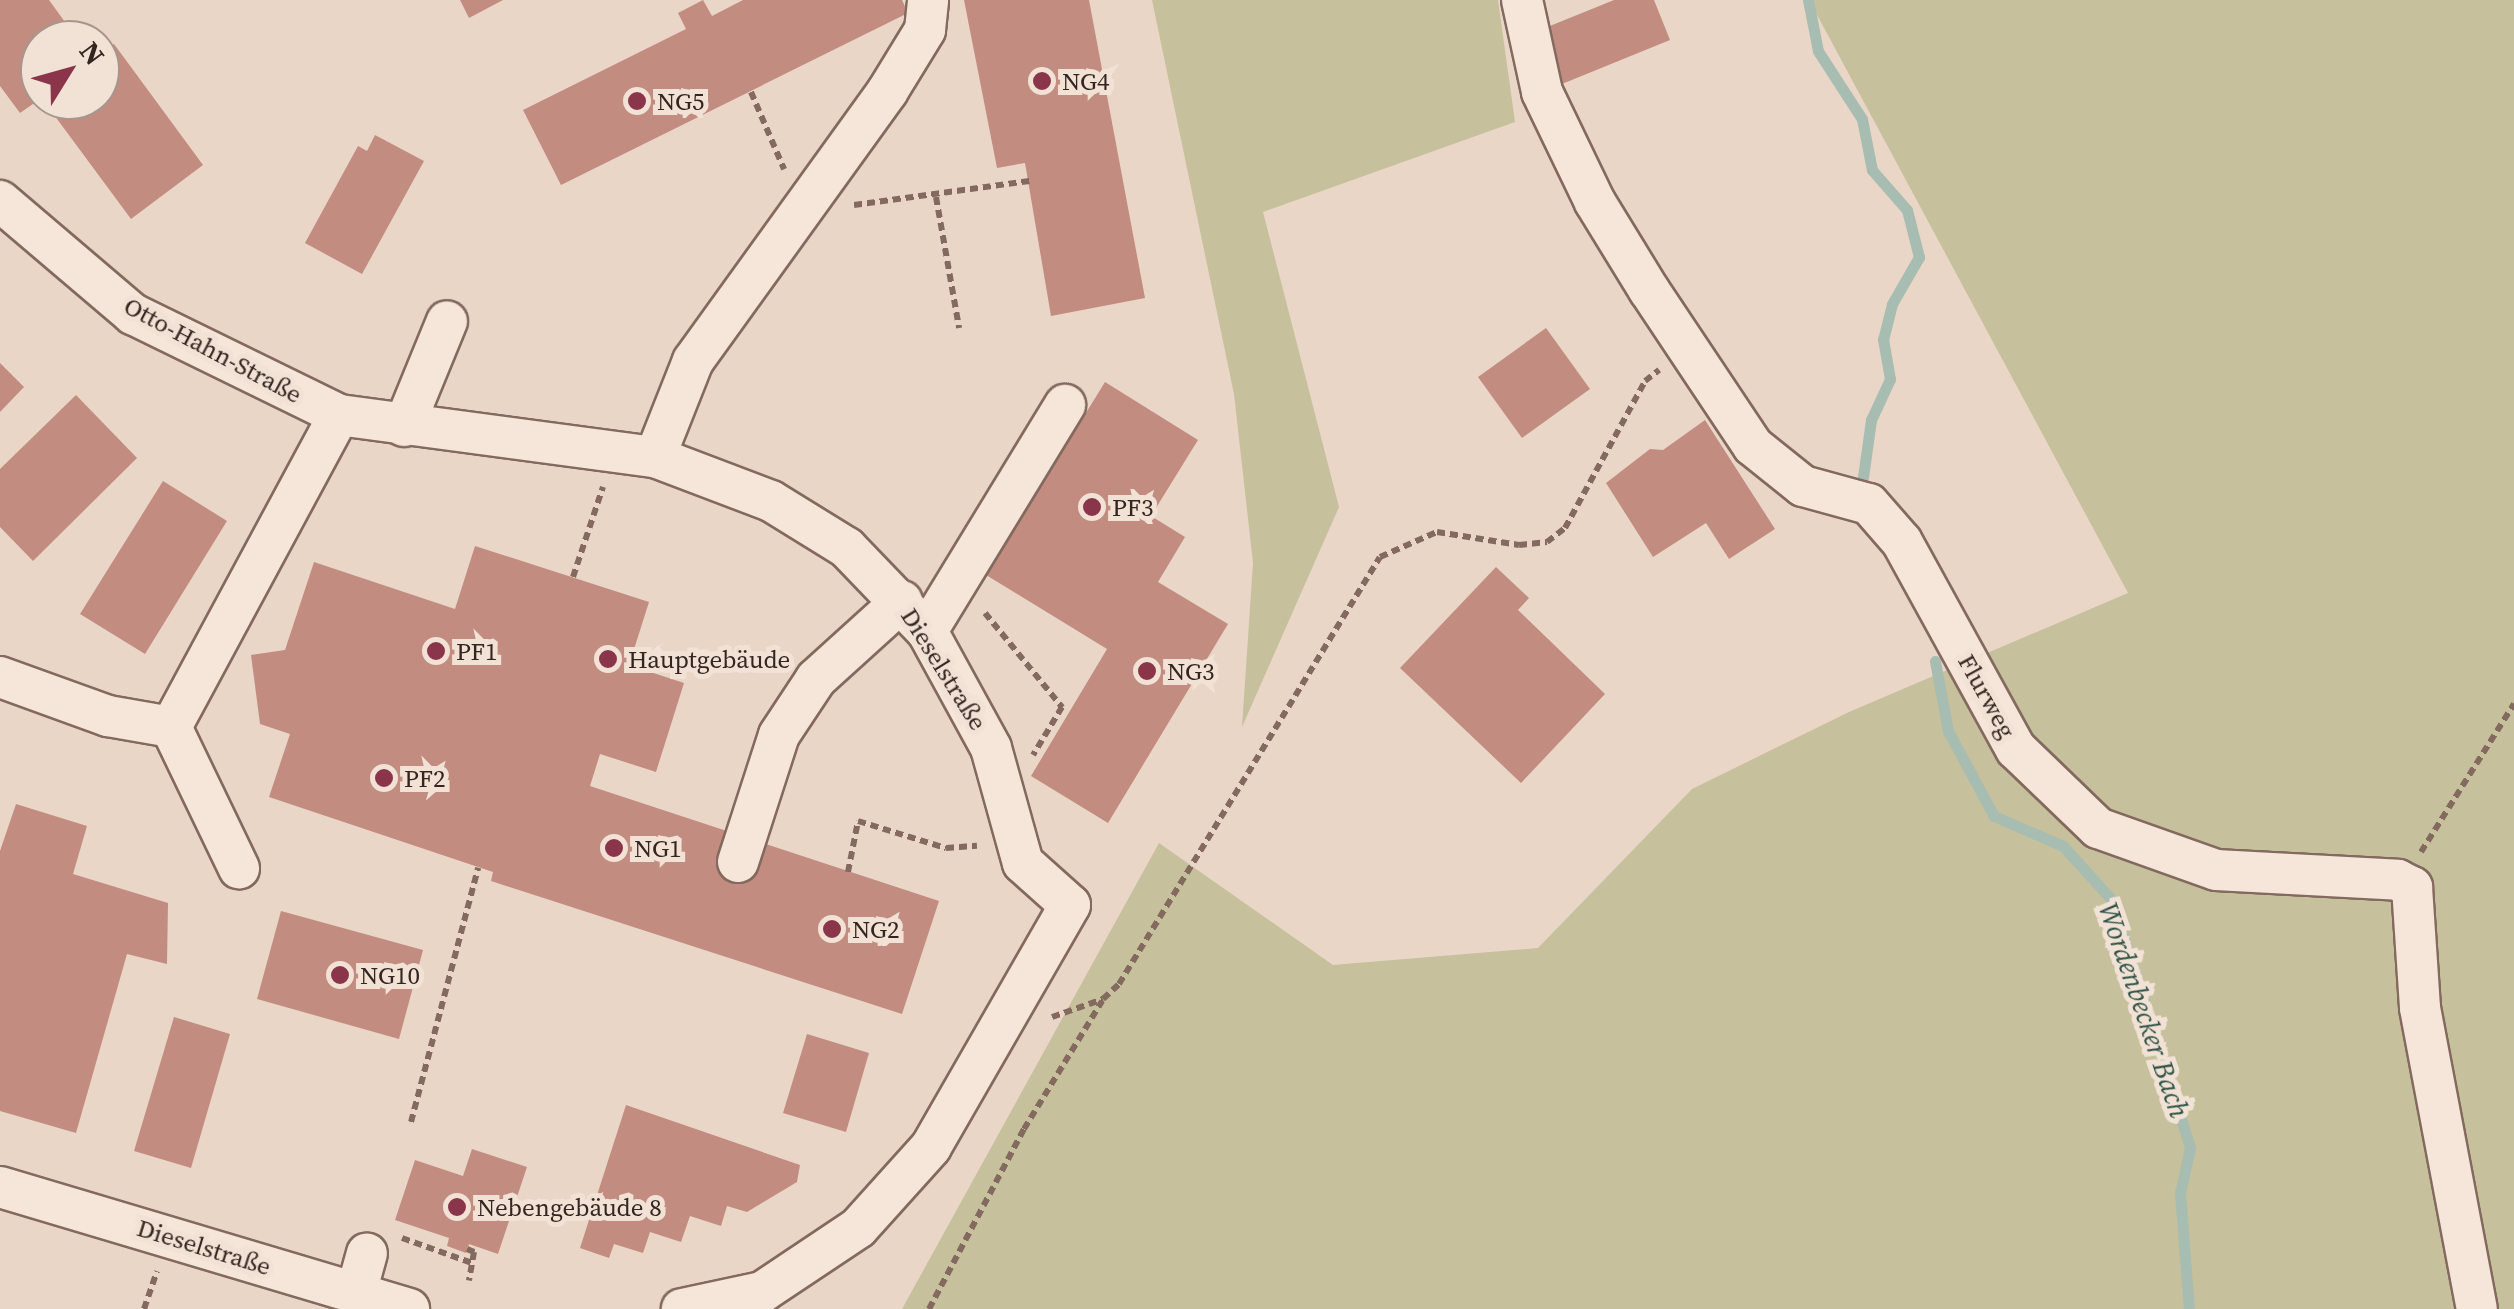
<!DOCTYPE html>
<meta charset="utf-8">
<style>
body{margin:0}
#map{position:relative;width:2514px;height:1309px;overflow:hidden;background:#e9d6c7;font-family:"Source Serif 4",serif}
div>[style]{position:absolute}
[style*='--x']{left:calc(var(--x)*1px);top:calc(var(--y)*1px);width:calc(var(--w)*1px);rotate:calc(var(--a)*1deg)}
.green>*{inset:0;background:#c6c09c}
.stream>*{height:11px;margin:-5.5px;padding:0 5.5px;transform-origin:5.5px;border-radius:5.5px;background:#a7bdb1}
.building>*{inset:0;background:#c38c81}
.path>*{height:6px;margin-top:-3px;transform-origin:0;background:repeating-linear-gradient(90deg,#83695e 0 8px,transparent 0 13px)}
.roads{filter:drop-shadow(2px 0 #83695e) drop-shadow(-2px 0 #83695e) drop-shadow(0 2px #83695e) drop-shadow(0 -2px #83695e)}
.minor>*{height:40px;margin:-20px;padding:0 20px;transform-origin:20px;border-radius:20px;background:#f5e6d9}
.dots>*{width:28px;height:28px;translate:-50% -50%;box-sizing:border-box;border:5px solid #f1e2d5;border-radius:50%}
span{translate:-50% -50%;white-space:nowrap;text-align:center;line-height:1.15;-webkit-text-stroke:10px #f1e2d5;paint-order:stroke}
.poi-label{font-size:25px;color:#352520}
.left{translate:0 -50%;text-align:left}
.street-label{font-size:25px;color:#352520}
.water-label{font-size:28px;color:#315348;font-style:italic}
.north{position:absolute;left:20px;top:20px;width:100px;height:100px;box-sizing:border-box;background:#f1e2d5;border:2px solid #a6968d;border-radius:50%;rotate:53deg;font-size:28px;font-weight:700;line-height:40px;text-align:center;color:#352520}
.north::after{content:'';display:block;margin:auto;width:35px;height:45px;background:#8b354b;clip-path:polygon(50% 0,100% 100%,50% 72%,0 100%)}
</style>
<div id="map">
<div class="green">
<i style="clip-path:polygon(1152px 0,1498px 0,1515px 122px,1263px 212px,1339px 507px,1242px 727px,1253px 563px,1234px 394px)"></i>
<i style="clip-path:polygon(1809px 0,2514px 0,2514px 1309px,902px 1309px,1159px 843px,1333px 965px,1538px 948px,1692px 789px,1849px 712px,2128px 593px)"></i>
</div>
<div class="stream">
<i style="--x:1808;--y:0;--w:52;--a:78.9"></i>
<i style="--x:1818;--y:51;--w:81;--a:57.1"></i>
<i style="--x:1862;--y:119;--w:52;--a:78.9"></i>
<i style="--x:1872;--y:170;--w:53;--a:48.8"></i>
<i style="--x:1907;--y:210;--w:49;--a:75.7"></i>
<i style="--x:1919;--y:257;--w:54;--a:119.9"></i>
<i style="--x:1892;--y:304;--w:36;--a:104"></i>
<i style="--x:1883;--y:339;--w:41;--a:80.1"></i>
<i style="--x:1890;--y:379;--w:45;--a:114.9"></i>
<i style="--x:1871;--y:420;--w:58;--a:98"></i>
<i style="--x:1935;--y:661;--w:71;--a:79.5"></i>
<i style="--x:1948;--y:731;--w:97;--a:61.6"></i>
<i style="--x:1994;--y:816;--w:75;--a:23.5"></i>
<i style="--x:2063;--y:846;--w:73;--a:47.8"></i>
<i style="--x:2112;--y:900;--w:260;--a:72.5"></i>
<i style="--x:2190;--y:1148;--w:46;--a:102.5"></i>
<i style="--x:2180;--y:1193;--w:116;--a:85.6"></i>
</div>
<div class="building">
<i style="clip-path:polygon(0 0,49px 0,78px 40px,40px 40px,40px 99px,20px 113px,0 86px)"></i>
<i style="clip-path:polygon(460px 0,503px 0,469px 18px)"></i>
<i style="clip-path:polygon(703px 0,712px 16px,743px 0,902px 0,908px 13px,561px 185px,523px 110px,686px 29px,678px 13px)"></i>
<i style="clip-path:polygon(964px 0,1089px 0,1145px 298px,1051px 316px,1025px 163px,997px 168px)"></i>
<i style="clip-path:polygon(1614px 0,1654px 0,1670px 40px,1557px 86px,1535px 32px)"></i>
<i style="clip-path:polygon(114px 44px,203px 165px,131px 219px,43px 100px,100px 100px,100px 54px)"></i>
<i style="clip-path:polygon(375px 135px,424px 161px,362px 274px,305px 243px,358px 146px,367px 151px)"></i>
<i style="clip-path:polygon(1546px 328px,1590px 389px,1522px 438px,1478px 377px)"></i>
<i style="clip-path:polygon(0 363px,24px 387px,0 412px)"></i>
<i style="clip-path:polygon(1105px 382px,1198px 440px,1151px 516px,1185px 537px,1158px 582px,1228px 624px,1108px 823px,1031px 776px,1107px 649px,986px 575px)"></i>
<i style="clip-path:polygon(76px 395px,137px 458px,33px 561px,0 527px,0 469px)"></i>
<i style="clip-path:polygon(1705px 420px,1775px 529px,1729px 559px,1706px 523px,1653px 557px,1606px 483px,1650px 449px,1663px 450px)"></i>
<i style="clip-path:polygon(163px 481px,227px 521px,145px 654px,80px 614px)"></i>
<i style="clip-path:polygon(475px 546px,649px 602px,629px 665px,684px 683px,656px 772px,600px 754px,590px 786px,939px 901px,902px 1014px,491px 881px,493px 872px,269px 797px,290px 734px,260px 724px,251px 655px,285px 650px,314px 562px,455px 609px)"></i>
<i style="clip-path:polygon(1496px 567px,1529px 598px,1518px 610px,1605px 694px,1521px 783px,1400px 668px)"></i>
<i style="clip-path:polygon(16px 804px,87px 826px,73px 874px,168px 903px,167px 964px,127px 954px,76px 1133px,0 1111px,0 851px)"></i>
<i style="clip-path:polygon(281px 911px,423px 950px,399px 1039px,257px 999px)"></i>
<i style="clip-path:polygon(174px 1017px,230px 1034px,191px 1168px,134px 1151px)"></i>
<i style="clip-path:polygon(807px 1034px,869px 1053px,846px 1132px,783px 1113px)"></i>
<i style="clip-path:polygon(626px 1105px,800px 1165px,797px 1182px,747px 1212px,727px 1206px,721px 1226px,690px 1216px,681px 1242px,650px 1232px,643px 1253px,614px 1244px,609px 1258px,580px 1248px)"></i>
<i style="clip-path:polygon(472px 1149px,527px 1167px,498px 1254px,469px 1244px,466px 1253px,447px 1246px,449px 1238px,395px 1220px,415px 1160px,463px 1176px)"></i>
</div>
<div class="path">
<i style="--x:751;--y:92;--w:84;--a:66.8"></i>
<i style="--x:936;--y:197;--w:133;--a:80"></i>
<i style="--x:854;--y:205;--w:177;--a:-7.8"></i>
<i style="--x:573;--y:577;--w:95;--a:-71.6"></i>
<i style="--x:985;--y:613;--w:122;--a:50.7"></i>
<i style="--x:1062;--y:707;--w:56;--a:121.1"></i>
<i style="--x:2421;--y:852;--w:175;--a:-57.9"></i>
<i style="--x:848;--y:872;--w:52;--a:-78.9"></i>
<i style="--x:858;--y:821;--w:92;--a:17.1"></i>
<i style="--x:946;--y:848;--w:31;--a:-4"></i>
<i style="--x:1052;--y:1017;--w:54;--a:-19.4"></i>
<i style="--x:1103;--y:999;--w:22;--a:-43"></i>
<i style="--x:1119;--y:984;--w:500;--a:-58.57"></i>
<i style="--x:1380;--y:557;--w:62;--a:-23.7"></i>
<i style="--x:1437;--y:532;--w:83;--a:9"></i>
<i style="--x:1519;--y:545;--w:28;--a:-6"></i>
<i style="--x:1547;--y:542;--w:23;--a:-38"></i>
<i style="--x:1565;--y:528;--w:167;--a:-61.4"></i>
<i style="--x:1645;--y:381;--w:18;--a:-38"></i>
<i style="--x:411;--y:1122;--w:263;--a:-75.2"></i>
<i style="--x:402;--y:1238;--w:74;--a:19.7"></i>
<i style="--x:467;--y:1249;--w:8;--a:23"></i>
<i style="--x:474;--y:1252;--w:29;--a:100"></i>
<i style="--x:144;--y:1309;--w:40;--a:-71.1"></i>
<i style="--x:929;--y:1309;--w:204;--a:-62.2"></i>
<i style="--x:1024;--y:1129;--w:150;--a:-58.6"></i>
</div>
<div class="roads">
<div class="minor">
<i style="--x:1522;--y:0;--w:94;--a:77.7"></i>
<i style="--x:1542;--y:92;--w:122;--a:64.3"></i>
<i style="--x:1595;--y:202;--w:103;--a:58.5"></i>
<i style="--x:1649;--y:290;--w:187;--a:56.3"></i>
<i style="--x:1753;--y:446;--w:64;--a:38.7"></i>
<i style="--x:1803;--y:486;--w:68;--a:15.3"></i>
<i style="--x:1869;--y:504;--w:50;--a:49"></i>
<i style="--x:1902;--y:542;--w:236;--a:61.2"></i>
<i style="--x:2016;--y:749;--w:114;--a:43.9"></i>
<i style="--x:2098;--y:828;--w:125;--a:19.6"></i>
<i style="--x:2216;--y:870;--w:182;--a:3.1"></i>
<i style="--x:2398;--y:880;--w:16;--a:27"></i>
<i style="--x:2412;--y:887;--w:121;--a:86.2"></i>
<i style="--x:2420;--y:1008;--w:306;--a:79.3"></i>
<i style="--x:0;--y:201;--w:175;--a:40.4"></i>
<i style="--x:133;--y:314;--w:229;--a:26.1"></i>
<i style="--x:339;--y:415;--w:319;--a:7.6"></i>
<i style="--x:655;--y:457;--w:124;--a:20.8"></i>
<i style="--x:771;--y:501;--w:89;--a:31.7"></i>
<i style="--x:847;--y:548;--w:115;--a:46.1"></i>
<i style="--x:927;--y:631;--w:133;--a:61.3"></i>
<i style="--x:991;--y:748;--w:119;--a:74.5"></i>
<i style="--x:1023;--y:863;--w:63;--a:41.8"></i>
<i style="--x:1070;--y:905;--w:279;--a:119.9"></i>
<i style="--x:931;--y:1147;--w:109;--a:132"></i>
<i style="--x:858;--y:1228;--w:115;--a:146.3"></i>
<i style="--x:762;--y:1292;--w:82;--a:168"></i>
<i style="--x:404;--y:426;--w:113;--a:-67.7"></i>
<i style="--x:655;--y:457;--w:103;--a:-68.4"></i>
<i style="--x:693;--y:361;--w:332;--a:-54.2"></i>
<i style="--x:887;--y:92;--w:73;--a:-58.5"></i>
<i style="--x:925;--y:30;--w:30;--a:-84"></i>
<i style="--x:927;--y:631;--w:265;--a:-58.6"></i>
<i style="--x:0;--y:677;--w:115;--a:19.9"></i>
<i style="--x:108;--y:716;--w:64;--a:9.9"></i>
<i style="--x:171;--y:727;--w:354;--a:-61.7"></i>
<i style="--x:171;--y:727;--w:157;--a:64.3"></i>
<i style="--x:738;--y:862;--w:133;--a:-72.1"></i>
<i style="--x:779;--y:735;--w:67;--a:-56.5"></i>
<i style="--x:816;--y:679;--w:116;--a:-42.2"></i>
<i style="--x:0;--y:1187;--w:427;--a:16.6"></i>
<i style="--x:356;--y:1293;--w:41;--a:-74.6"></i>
</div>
</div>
<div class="dots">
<i style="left:1042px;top:81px;background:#8b354b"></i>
<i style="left:637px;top:101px;background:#8b354b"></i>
<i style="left:1092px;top:507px;background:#8b354b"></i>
<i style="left:436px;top:651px;background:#8b354b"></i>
<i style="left:608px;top:659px;background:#8b354b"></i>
<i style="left:1147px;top:671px;background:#8b354b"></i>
<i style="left:384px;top:778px;background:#8b354b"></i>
<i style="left:614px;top:848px;background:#8b354b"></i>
<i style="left:832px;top:929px;background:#8b354b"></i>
<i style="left:340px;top:975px;background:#8b354b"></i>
<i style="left:457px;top:1207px;background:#8b354b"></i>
</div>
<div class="poi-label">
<span class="left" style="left:1062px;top:81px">NG4</span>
<span class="left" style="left:657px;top:101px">NG5</span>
<span class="left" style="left:1112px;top:507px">PF3</span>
<span class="left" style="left:456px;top:651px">PF1</span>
<span class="left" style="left:628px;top:659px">Hauptgebäude</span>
<span class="left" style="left:1167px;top:671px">NG3</span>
<span class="left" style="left:404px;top:778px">PF2</span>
<span class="left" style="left:634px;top:848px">NG1</span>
<span class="left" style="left:852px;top:929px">NG2</span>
<span class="left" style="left:360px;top:975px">NG10</span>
<span class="left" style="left:477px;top:1207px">Nebengebäude 8</span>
</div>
<div class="street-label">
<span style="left:213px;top:350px;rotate:28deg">Otto-Hahn-Straße</span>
<span style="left:944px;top:669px;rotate:58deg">Dieselstraße</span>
<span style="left:1987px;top:696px;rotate:61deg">Flurweg</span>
<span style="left:204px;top:1247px;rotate:17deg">Dieselstraße</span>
</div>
<div class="water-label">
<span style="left:2144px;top:1010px;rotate:71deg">Wordenbecker Bach</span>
</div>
<div class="north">N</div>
</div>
